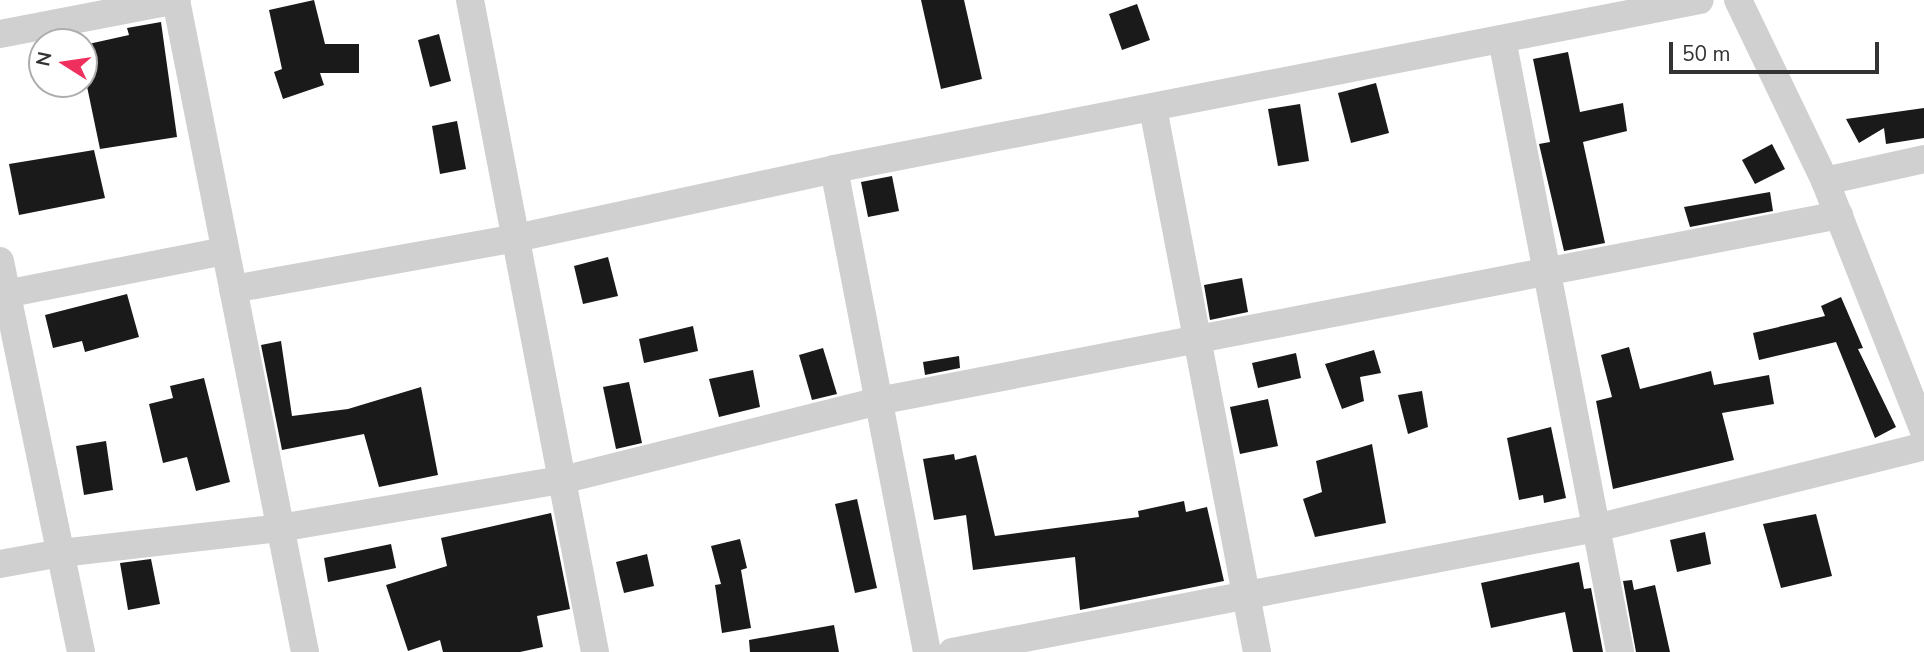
<!DOCTYPE html>
<style>
body{margin:0}
#map{position:relative;width:1924px;height:652px;overflow:hidden;background:#fff;font-family:"Nunito Sans",sans-serif}
div>[style]{position:absolute}
[style*='--x']{left:calc(var(--x)*1px);top:calc(var(--y)*1px);width:calc(var(--w)*1px);rotate:calc(var(--a)*1deg)}
.building>*{inset:0;background:#1a1a1a}
.street>*{height:28px;margin:-14px;padding:0 14px;transform-origin:14px;border-radius:14px;background:#d0d0d0}
span{translate:-50% -50%;white-space:nowrap;text-align:center;line-height:1.15;-webkit-text-stroke:7px #fff;paint-order:stroke}
.north{position:absolute;left:28px;top:28px;width:70px;height:70px;box-sizing:border-box;background:#fff;border:2px solid #adadad;border-radius:50%;rotate:282deg;font-size:19px;font-weight:700;line-height:28px;text-align:center;color:#333}
.north::after{content:'';display:block;margin:auto;width:24px;height:32px;background:#ef305e;clip-path:polygon(50% 0,100% 100%,50% 72%,0 100%)}
.scale{position:absolute;left:1669px;top:42px;width:210px;height:32px;box-sizing:border-box;border:4px solid #333;border-top:0;padding-left:9px;font-size:21px;line-height:24px;white-space:nowrap;color:#333;-webkit-text-stroke:5px #fff;paint-order:stroke}
</style>
<div id="map">
<div class="building">
<i style="clip-path:polygon(314px 0,325px 44px,359px 44px,359px 73px,320px 73px,324px 85px,283px 99px,274px 72px,282px 69px,269px 10px)"></i>
<i style="clip-path:polygon(921px 0,964px 0,982px 79px,941px 89px)"></i>
<i style="clip-path:polygon(1137px 4px,1150px 40px,1122px 50px,1109px 14px)"></i>
<i style="clip-path:polygon(161px 22px,177px 137px,100px 149px,84px 72px,84px 45px,129px 35px,127px 28px)"></i>
<i style="clip-path:polygon(439px 34px,451px 81px,430px 87px,418px 40px)"></i>
<i style="clip-path:polygon(1568px 52px,1580px 112px,1623px 103px,1627px 131px,1583px 142px,1605px 243px,1564px 251px,1539px 144px,1550px 142px,1533px 59px)"></i>
<i style="clip-path:polygon(1376px 83px,1389px 133px,1351px 143px,1338px 93px)"></i>
<i style="clip-path:polygon(1300px 104px,1309px 161px,1278px 166px,1268px 109px)"></i>
<i style="clip-path:polygon(1924px 108px,1924px 138px,1886px 144px,1884px 128px,1859px 143px,1846px 119px)"></i>
<i style="clip-path:polygon(457px 121px,466px 169px,440px 174px,432px 126px)"></i>
<i style="clip-path:polygon(1772px 144px,1785px 169px,1755px 184px,1742px 160px)"></i>
<i style="clip-path:polygon(94px 150px,105px 198px,19px 215px,9px 164px)"></i>
<i style="clip-path:polygon(892px 176px,899px 211px,868px 217px,861px 182px)"></i>
<i style="clip-path:polygon(1770px 192px,1773px 211px,1690px 227px,1684px 207px)"></i>
<i style="clip-path:polygon(608px 257px,618px 296px,583px 304px,574px 266px)"></i>
<i style="clip-path:polygon(1242px 278px,1248px 312px,1210px 320px,1204px 285px)"></i>
<i style="clip-path:polygon(127px 294px,139px 337px,85px 352px,82px 341px,53px 348px,45px 315px)"></i>
<i style="clip-path:polygon(1841px 297px,1863px 348px,1858px 349px,1896px 427px,1875px 438px,1836px 342px,1759px 360px,1753px 333px,1825px 316px,1821px 306px)"></i>
<i style="clip-path:polygon(693px 326px,698px 351px,644px 363px,639px 339px)"></i>
<i style="clip-path:polygon(281px 341px,292px 416px,348px 409px,421px 387px,438px 475px,379px 487px,364px 434px,282px 450px,261px 345px)"></i>
<i style="clip-path:polygon(1629px 347px,1640px 389px,1711px 371px,1714px 385px,1769px 375px,1774px 404px,1722px 413px,1734px 460px,1613px 489px,1596px 401px,1612px 397px,1601px 355px)"></i>
<i style="clip-path:polygon(823px 348px,837px 394px,812px 400px,799px 355px)"></i>
<i style="clip-path:polygon(1374px 350px,1381px 373px,1360px 377px,1364px 401px,1342px 409px,1325px 364px)"></i>
<i style="clip-path:polygon(1296px 353px,1301px 378px,1258px 388px,1252px 363px)"></i>
<i style="clip-path:polygon(959px 356px,960px 368px,925px 375px,923px 362px)"></i>
<i style="clip-path:polygon(753px 370px,760px 407px,719px 417px,709px 379px)"></i>
<i style="clip-path:polygon(204px 378px,230px 482px,196px 491px,187px 457px,163px 463px,149px 404px,173px 398px,170px 386px)"></i>
<i style="clip-path:polygon(629px 382px,642px 443px,616px 449px,603px 387px)"></i>
<i style="clip-path:polygon(1422px 391px,1428px 427px,1408px 434px,1398px 395px)"></i>
<i style="clip-path:polygon(1268px 399px,1278px 446px,1240px 454px,1230px 407px)"></i>
<i style="clip-path:polygon(1551px 427px,1566px 498px,1544px 503px,1543px 495px,1519px 500px,1507px 438px)"></i>
<i style="clip-path:polygon(106px 441px,113px 490px,84px 495px,76px 446px)"></i>
<i style="clip-path:polygon(1372px 444px,1386px 523px,1315px 537px,1303px 499px,1322px 492px,1316px 461px)"></i>
<i style="clip-path:polygon(954px 454px,955px 460px,976px 455px,995px 536px,1139px 517px,1138px 511px,1184px 501px,1186px 512px,1207px 507px,1224px 581px,1080px 610px,1075px 557px,973px 570px,966px 515px,934px 520px,923px 459px)"></i>
<i style="clip-path:polygon(857px 499px,877px 588px,855px 593px,835px 504px)"></i>
<i style="clip-path:polygon(551px 513px,570px 609px,537px 616px,543px 647px,520px 652px,443px 652px,440px 640px,408px 651px,386px 585px,447px 566px,441px 538px)"></i>
<i style="clip-path:polygon(1816px 514px,1832px 576px,1781px 588px,1763px 524px)"></i>
<i style="clip-path:polygon(1705px 532px,1711px 564px,1677px 572px,1670px 540px)"></i>
<i style="clip-path:polygon(740px 539px,747px 568px,741px 570px,751px 628px,722px 633px,715px 585px,721px 584px,711px 546px)"></i>
<i style="clip-path:polygon(391px 544px,396px 568px,328px 582px,324px 558px)"></i>
<i style="clip-path:polygon(647px 554px,654px 586px,624px 593px,616px 562px)"></i>
<i style="clip-path:polygon(151px 559px,160px 604px,128px 610px,120px 563px)"></i>
<i style="clip-path:polygon(1579px 562px,1584px 589px,1591px 588px,1603px 652px,1573px 652px,1565px 612px,1491px 628px,1481px 583px)"></i>
<i style="clip-path:polygon(1632px 580px,1634px 590px,1655px 585px,1670px 652px,1636px 652px,1623px 581px)"></i>
<i style="clip-path:polygon(834px 625px,839px 652px,750px 652px,749px 640px)"></i>
</div>
<div class="street">
<i style="--x:176;--y:0;--w:665;--a:78.81"></i>
<i style="--x:470;--y:0;--w:664;--a:79.15"></i>
<i style="--x:1738;--y:0;--w:201;--a:64.3"></i>
<i style="--x:1825;--y:181;--w:269;--a:68.4"></i>
<i style="--x:0;--y:34;--w:180;--a:-10.9"></i>
<i style="--x:1502;--y:39;--w:624;--a:79.1"></i>
<i style="--x:1153;--y:108;--w:554;--a:79.18"></i>
<i style="--x:834;--y:169;--w:492;--a:79.1"></i>
<i style="--x:1825;--y:181;--w:101;--a:-12.5"></i>
<i style="--x:0;--y:261;--w:399;--a:78.3"></i>
<i style="--x:233;--y:289;--w:288;--a:-10.2"></i>
<i style="--x:516;--y:238;--w:325;--a:-12.2"></i>
<i style="--x:834;--y:169;--w:882;--a:-11.04"></i>
<i style="--x:0;--y:295;--w:229;--a:-11.1"></i>
<i style="--x:0;--y:564;--w:62;--a:-10.2"></i>
<i style="--x:61;--y:553;--w:220;--a:-6.5"></i>
<i style="--x:280;--y:528;--w:286;--a:-9.7"></i>
<i style="--x:562;--y:480;--w:326;--a:-14"></i>
<i style="--x:878;--y:401;--w:979;--a:-10.95"></i>
<i style="--x:952;--y:652;--w:656;--a:-10.9"></i>
<i style="--x:1596;--y:528;--w:338;--a:-14"></i>
</div>
<div class="north">N</div>
<div class="scale">50 m</div>
</div>
